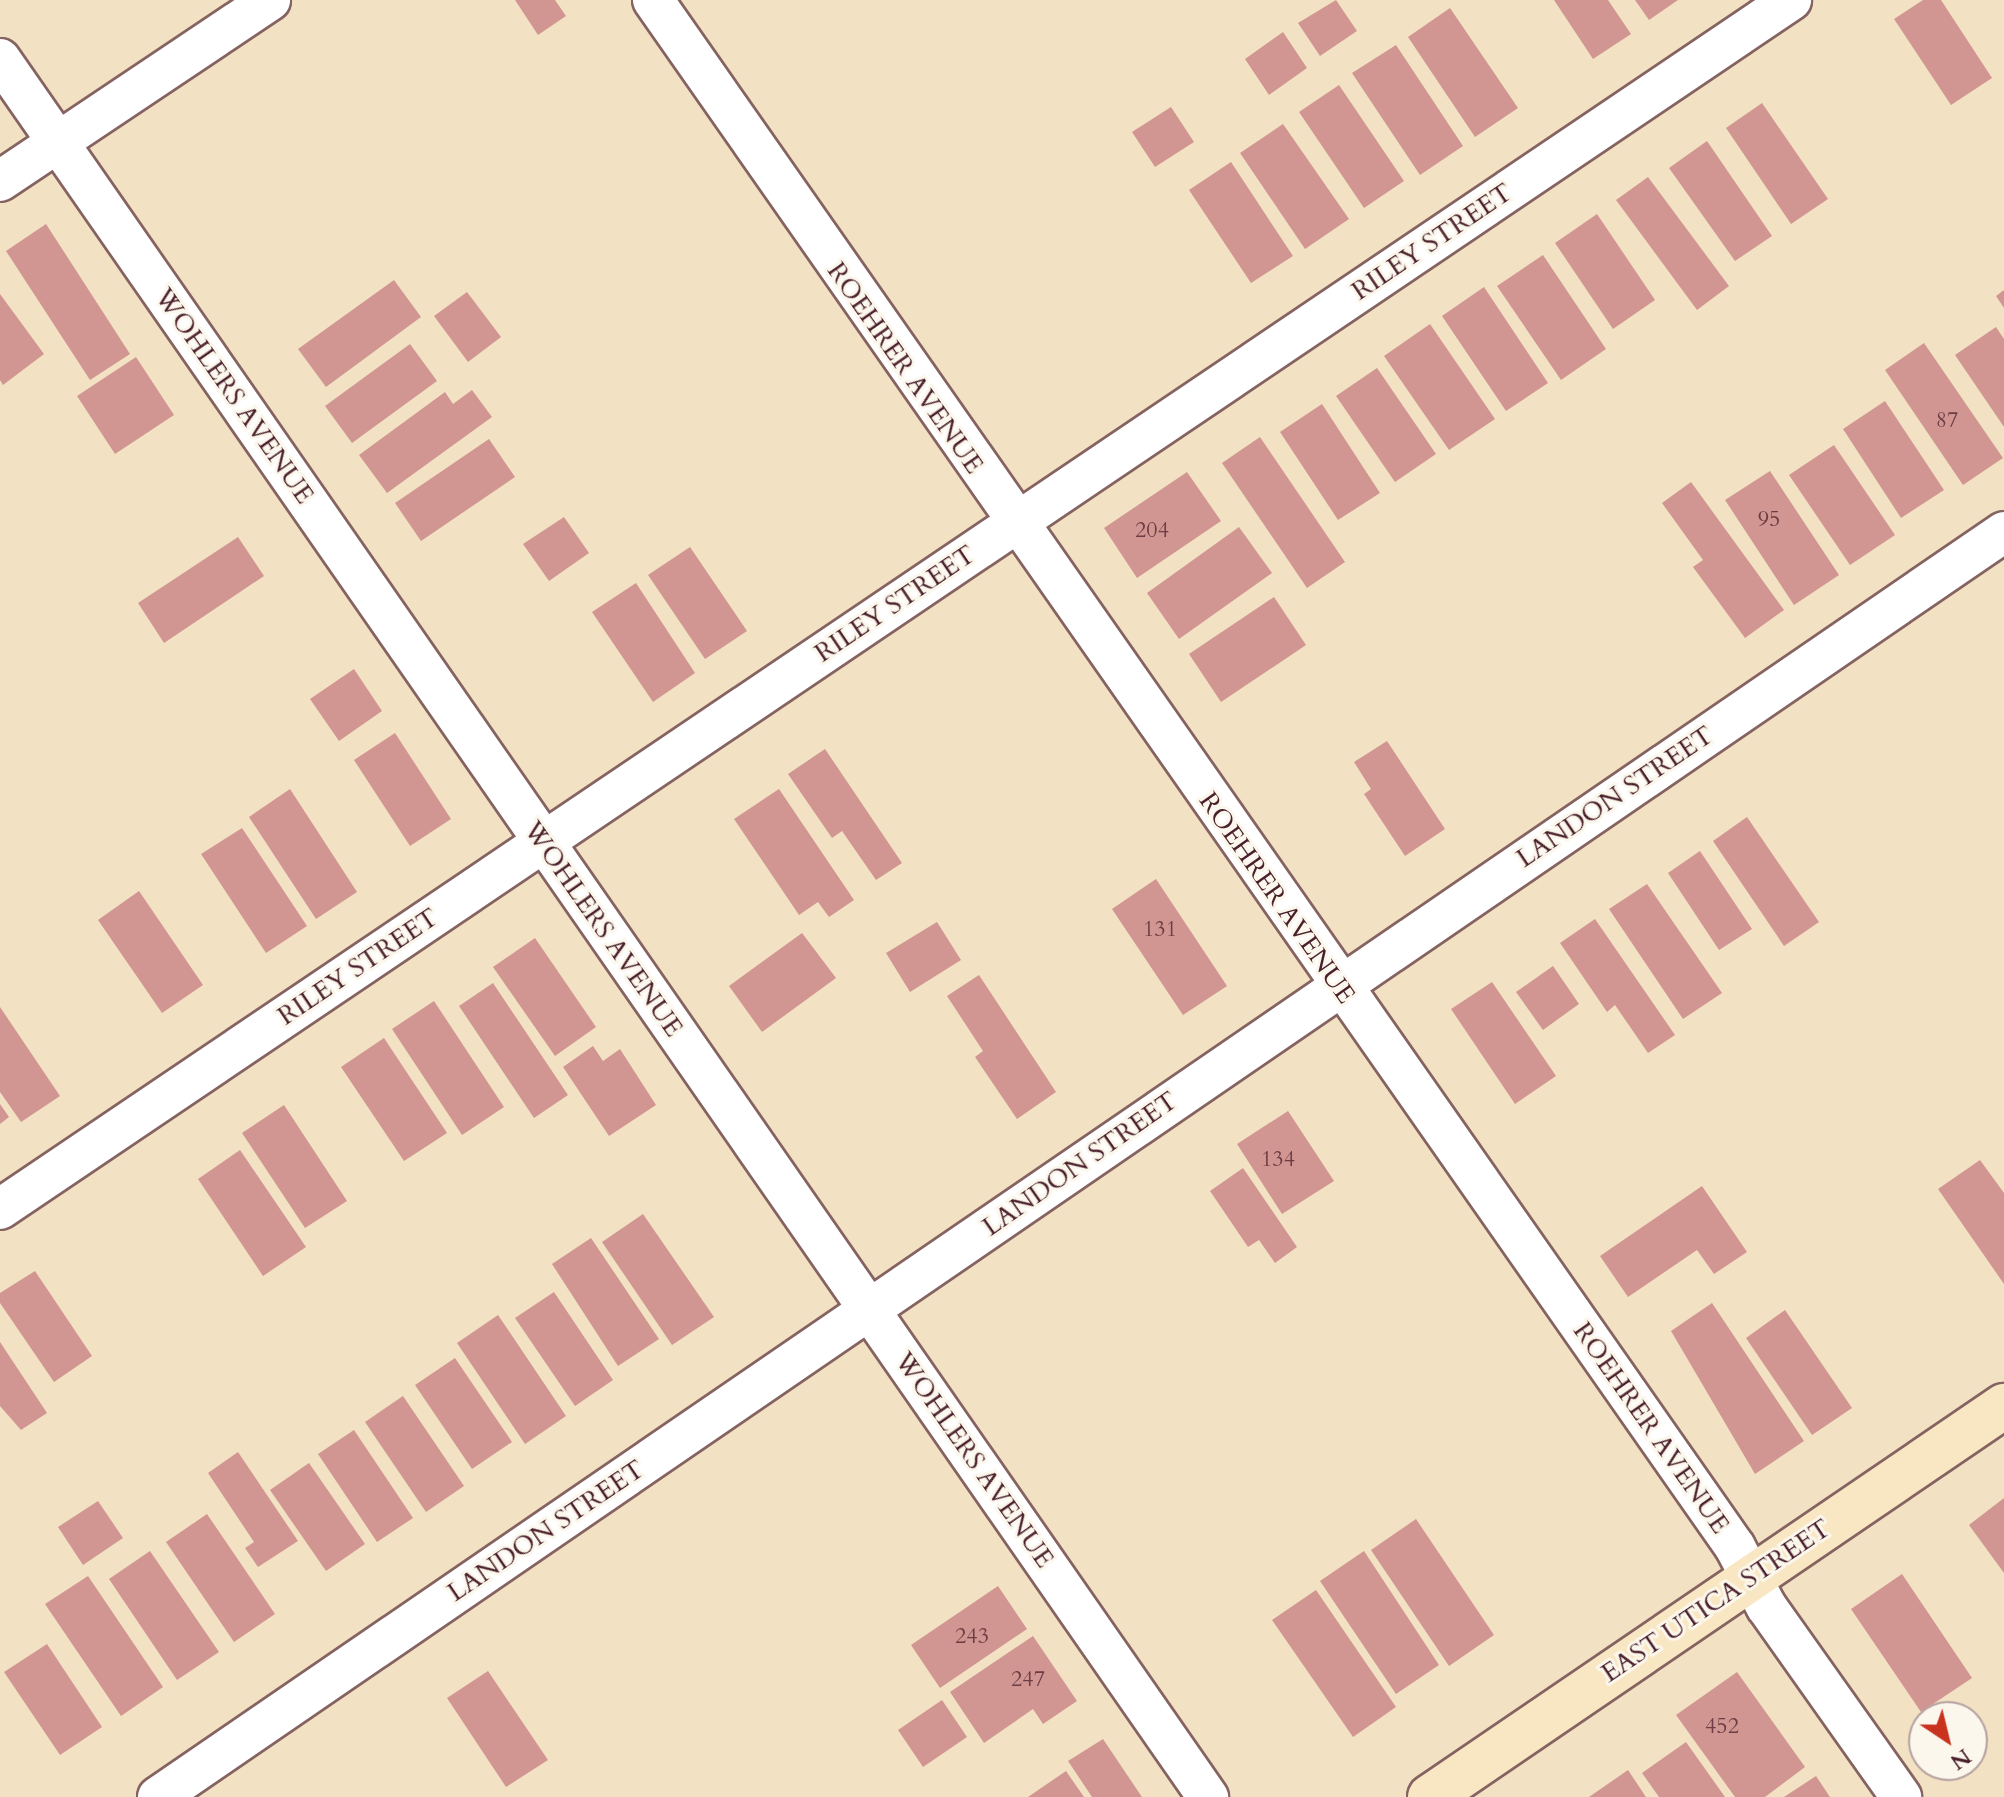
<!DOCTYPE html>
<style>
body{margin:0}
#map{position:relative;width:2004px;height:1797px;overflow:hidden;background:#f3e1c4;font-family:Cardo,serif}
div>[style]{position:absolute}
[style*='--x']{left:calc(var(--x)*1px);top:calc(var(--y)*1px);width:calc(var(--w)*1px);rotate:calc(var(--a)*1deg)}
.building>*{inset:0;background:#d19691}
.roads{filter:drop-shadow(2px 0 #856361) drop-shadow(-2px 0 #856361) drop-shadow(0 2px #856361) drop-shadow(0 -2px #856361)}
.street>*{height:40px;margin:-20px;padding:0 20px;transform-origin:20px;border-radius:20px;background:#fff}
.secondary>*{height:44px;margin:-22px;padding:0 22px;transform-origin:22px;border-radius:22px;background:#f9e7c3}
span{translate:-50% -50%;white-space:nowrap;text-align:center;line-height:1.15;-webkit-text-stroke:6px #fbf7ec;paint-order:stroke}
.number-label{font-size:22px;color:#6c3d44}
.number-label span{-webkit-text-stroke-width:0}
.street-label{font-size:26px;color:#4a1f2b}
.north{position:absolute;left:1908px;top:1701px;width:80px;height:80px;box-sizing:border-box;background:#fbf7ec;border:2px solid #b4a19f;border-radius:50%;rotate:145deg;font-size:22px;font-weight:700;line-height:32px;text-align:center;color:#4a1f2b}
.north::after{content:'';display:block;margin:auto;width:28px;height:36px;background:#c8321e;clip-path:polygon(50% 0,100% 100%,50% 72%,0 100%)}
</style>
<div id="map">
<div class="building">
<i style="clip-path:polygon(515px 0,555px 0,566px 16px,538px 35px)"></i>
<i style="clip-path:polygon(1336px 0,1357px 31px,1320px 56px,1298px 23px)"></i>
<i style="clip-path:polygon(1554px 0,1608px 0,1631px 34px,1593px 59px)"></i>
<i style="clip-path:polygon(1635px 0,1678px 0,1649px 20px)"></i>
<i style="clip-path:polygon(1923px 0,1941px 0,1992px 78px,1951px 105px,1894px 19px)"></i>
<i style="clip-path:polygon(1450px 8px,1518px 108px,1475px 137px,1408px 37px)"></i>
<i style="clip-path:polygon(1283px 32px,1307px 68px,1269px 95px,1245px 59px)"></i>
<i style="clip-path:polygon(1396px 45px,1463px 146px,1420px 175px,1352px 73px)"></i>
<i style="clip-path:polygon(1339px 85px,1404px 181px,1364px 208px,1299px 112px)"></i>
<i style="clip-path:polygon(1762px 103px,1828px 199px,1791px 224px,1726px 128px)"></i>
<i style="clip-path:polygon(1171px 107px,1194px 142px,1155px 167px,1132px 132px)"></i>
<i style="clip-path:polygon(1283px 124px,1349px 219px,1305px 249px,1240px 153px)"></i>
<i style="clip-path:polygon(1707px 141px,1772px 236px,1735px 261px,1669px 168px)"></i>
<i style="clip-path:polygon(1231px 162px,1293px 256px,1251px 283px,1189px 190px)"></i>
<i style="clip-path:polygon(1648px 177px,1729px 286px,1697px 310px,1616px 200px)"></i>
<i style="clip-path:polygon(1597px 214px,1655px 300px,1613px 329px,1555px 243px)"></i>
<i style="clip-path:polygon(46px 224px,130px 354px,90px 380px,6px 251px)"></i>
<i style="clip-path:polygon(1543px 255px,1606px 349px,1561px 380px,1497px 286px)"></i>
<i style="clip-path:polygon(394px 280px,421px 317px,326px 387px,298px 349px)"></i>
<i style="clip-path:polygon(1484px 287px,1548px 383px,1506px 411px,1442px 316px)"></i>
<i style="clip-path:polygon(2004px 290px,2004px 308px,1996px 296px)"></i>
<i style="clip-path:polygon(467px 292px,501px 337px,468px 362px,434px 316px)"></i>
<i style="clip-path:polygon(0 294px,44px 354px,3px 385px,0 380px)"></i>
<i style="clip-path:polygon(1430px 324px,1495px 419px,1449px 450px,1384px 356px)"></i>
<i style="clip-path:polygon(1996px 327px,2004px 339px,2004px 427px,1955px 355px)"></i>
<i style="clip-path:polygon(1924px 343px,2003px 458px,1963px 485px,1885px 370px)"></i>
<i style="clip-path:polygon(410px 344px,437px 381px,352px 443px,325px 406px)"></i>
<i style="clip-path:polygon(136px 357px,174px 415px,115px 454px,77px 396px)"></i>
<i style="clip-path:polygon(1377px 368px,1436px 454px,1395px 482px,1336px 396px)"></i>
<i style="clip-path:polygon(472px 390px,492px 417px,387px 493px,359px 455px,445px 392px,453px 404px)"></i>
<i style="clip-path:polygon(1885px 401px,1944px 490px,1901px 518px,1843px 429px)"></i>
<i style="clip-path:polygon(1322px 404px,1380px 493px,1338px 520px,1280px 432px)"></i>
<i style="clip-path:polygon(1260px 437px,1345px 562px,1307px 588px,1222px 463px)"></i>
<i style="clip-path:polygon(489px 439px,515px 477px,421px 541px,395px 503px)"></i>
<i style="clip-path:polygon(1834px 445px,1895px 535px,1850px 565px,1789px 475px)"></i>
<i style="clip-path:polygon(1770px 471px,1839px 575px,1794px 605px,1725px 500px)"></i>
<i style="clip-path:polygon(1187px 472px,1221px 521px,1137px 578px,1104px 528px)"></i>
<i style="clip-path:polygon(1691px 482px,1784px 610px,1745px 638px,1693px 567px,1703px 560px,1662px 503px)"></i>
<i style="clip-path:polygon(564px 517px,589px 553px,549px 581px,523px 544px)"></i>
<i style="clip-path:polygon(1239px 527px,1272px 573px,1179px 639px,1147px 593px)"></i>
<i style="clip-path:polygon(238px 537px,264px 576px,164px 643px,138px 603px)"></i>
<i style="clip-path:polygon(690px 547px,747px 631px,705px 659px,648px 575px)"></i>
<i style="clip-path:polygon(636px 583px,695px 673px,653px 702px,592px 612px)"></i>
<i style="clip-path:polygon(1274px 597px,1306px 645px,1221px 702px,1189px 654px)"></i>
<i style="clip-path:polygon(354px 669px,382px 711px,339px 741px,310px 699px)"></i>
<i style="clip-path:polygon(395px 733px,451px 819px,410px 846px,354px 760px)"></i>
<i style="clip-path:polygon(1387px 741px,1445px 829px,1405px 856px,1364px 794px,1371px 789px,1354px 762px)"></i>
<i style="clip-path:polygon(825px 749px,902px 863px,876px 880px,842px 831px,832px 838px,788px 774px)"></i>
<i style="clip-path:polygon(290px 789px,357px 892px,316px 919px,249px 817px)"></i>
<i style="clip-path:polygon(779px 789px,854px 900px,829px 917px,818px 902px,799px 915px,734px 819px)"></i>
<i style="clip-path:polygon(1747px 817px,1819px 922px,1784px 946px,1713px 841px)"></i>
<i style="clip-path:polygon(242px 828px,307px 926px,266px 953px,201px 854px)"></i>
<i style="clip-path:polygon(1700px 851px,1752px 929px,1719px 950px,1668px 873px)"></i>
<i style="clip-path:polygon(1156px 879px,1227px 986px,1183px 1015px,1112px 909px)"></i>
<i style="clip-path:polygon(1647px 884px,1722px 993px,1683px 1019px,1609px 909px)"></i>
<i style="clip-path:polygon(139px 891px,203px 985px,162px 1013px,98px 920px)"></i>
<i style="clip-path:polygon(1595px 919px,1675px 1035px,1648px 1053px,1615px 1005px,1607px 1012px,1560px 943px)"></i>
<i style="clip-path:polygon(937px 922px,961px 960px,910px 992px,886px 953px)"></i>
<i style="clip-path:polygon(802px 933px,836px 978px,762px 1032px,729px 986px)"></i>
<i style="clip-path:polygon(535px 938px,596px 1027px,555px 1056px,493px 967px)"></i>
<i style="clip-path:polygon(1553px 966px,1579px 1004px,1543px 1030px,1516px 992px)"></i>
<i style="clip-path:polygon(979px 975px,1056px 1092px,1017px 1119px,975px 1057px,983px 1051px,947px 996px)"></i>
<i style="clip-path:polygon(1492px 982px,1556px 1076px,1515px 1104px,1451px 1009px)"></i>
<i style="clip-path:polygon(493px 983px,568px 1095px,534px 1118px,459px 1006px)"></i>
<i style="clip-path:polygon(434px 1001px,504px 1107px,462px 1135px,392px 1029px)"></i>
<i style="clip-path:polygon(0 1007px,60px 1096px,21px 1122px,0 1092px)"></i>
<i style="clip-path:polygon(384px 1038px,447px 1133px,404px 1161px,341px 1067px)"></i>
<i style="clip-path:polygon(593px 1046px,603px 1061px,620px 1049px,656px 1105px,609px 1136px,563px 1067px)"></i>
<i style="clip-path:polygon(0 1104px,9px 1117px,0 1124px)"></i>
<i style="clip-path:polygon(284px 1105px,347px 1201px,305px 1228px,242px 1133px)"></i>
<i style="clip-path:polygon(1288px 1111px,1334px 1181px,1282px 1214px,1237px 1144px)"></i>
<i style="clip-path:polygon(240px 1150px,306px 1247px,263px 1276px,198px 1179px)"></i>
<i style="clip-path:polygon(1980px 1160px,2004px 1193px,2004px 1284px,1938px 1189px)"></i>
<i style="clip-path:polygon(1243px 1168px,1297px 1247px,1275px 1263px,1259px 1240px,1248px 1247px,1210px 1191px)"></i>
<i style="clip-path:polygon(1702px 1186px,1747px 1252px,1714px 1274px,1697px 1250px,1628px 1297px,1600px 1256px)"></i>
<i style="clip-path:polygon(643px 1214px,714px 1317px,672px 1345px,602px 1242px)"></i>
<i style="clip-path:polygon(591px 1238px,659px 1339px,618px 1366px,552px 1264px)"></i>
<i style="clip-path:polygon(35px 1271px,92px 1356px,54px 1382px,0 1303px,0 1293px)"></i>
<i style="clip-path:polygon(554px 1292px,613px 1380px,575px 1406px,515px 1318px)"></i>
<i style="clip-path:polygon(1712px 1303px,1804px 1441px,1755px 1474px,1671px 1331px)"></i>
<i style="clip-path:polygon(1785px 1310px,1852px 1408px,1812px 1435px,1746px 1338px)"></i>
<i style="clip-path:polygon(498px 1315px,566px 1416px,525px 1444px,457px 1343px)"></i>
<i style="clip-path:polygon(0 1342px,47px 1413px,21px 1430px,0 1406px)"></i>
<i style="clip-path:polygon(455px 1358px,512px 1442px,472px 1469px,415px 1385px)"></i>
<i style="clip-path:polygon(403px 1396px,464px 1486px,426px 1512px,365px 1422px)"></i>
<i style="clip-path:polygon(354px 1430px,413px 1518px,377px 1542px,318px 1454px)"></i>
<i style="clip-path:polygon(238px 1452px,298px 1541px,258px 1567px,245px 1548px,254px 1542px,208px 1473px)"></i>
<i style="clip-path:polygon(309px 1463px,365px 1544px,326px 1571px,270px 1490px)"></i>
<i style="clip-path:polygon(2004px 1498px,2004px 1573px,1969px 1525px)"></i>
<i style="clip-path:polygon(98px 1501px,123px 1538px,83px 1565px,58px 1527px)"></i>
<i style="clip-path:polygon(207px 1514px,275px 1614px,234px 1642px,166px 1542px)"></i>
<i style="clip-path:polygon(1416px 1519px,1494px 1635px,1449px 1666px,1371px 1550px)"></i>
<i style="clip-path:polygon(150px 1551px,219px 1652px,177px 1680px,109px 1579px)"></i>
<i style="clip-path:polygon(1364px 1551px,1439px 1665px,1396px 1694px,1320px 1581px)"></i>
<i style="clip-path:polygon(1902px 1574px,1972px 1678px,1921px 1712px,1851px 1609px)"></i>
<i style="clip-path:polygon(88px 1576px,163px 1687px,121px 1716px,45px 1604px)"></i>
<i style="clip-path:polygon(998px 1586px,1027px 1629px,940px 1688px,911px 1645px)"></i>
<i style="clip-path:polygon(1316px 1590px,1396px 1707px,1353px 1737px,1272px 1620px)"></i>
<i style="clip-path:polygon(1033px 1636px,1077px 1701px,1043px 1724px,1033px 1709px,984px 1743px,950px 1692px)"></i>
<i style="clip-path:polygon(47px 1644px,102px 1727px,60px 1755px,4px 1672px)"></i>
<i style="clip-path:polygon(488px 1671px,548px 1760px,506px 1787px,447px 1698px)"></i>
<i style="clip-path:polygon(1737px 1672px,1805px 1767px,1765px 1797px,1735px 1797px,1676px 1715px)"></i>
<i style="clip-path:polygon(942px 1700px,967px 1737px,923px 1767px,898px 1730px)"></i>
<i style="clip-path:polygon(1103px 1739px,1142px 1797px,1092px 1797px,1068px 1761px)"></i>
<i style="clip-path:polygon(1686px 1742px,1725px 1797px,1659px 1797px,1642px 1773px)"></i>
<i style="clip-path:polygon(1628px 1770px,1646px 1797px,1589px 1797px)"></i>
<i style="clip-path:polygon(1066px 1771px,1084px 1797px,1028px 1797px)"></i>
<i style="clip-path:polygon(1816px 1776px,1830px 1797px,1784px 1797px)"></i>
</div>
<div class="roads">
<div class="street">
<i style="--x:653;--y:0;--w:1888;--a:55.03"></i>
<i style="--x:1735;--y:1547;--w:67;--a:62.3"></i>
<i style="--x:1766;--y:1606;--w:234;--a:54.7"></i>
<i style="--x:0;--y:59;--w:2117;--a:55.2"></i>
<i style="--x:0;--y:181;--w:325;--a:-33.8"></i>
<i style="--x:0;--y:1209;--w:2161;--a:-34.02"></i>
<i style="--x:158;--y:1797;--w:2238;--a:-34.42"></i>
</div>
<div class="secondary">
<i style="--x:1430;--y:1797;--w:695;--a:-34.26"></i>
</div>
</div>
<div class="number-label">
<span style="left:1947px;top:421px">87</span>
<span style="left:1769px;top:520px">95</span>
<span style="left:1152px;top:531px">204</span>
<span style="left:1160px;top:930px">131</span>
<span style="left:1278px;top:1160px">134</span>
<span style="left:972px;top:1637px">243</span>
<span style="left:1028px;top:1680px">247</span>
<span style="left:1722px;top:1727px">452</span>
</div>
<div class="street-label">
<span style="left:1432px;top:242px;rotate:-34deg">RILEY STREET</span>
<span style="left:905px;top:368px;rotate:55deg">ROEHRER AVENUE</span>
<span style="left:234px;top:396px;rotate:55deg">WOHLERS AVENUE</span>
<span style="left:895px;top:604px;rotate:-34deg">RILEY STREET</span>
<span style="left:1615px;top:797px;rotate:-34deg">LANDON STREET</span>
<span style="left:1277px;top:898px;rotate:55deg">ROEHRER AVENUE</span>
<span style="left:603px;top:929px;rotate:55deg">WOHLERS AVENUE</span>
<span style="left:358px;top:967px;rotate:-34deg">RILEY STREET</span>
<span style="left:1080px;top:1164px;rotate:-35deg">LANDON STREET</span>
<span style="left:1651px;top:1428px;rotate:55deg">ROEHRER AVENUE</span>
<span style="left:974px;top:1460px;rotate:55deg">WOHLERS AVENUE</span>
<span style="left:546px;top:1531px;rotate:-34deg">LANDON STREET</span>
<span style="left:1716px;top:1601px;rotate:-34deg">EAST UTICA STREET</span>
</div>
<div class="north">N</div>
</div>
